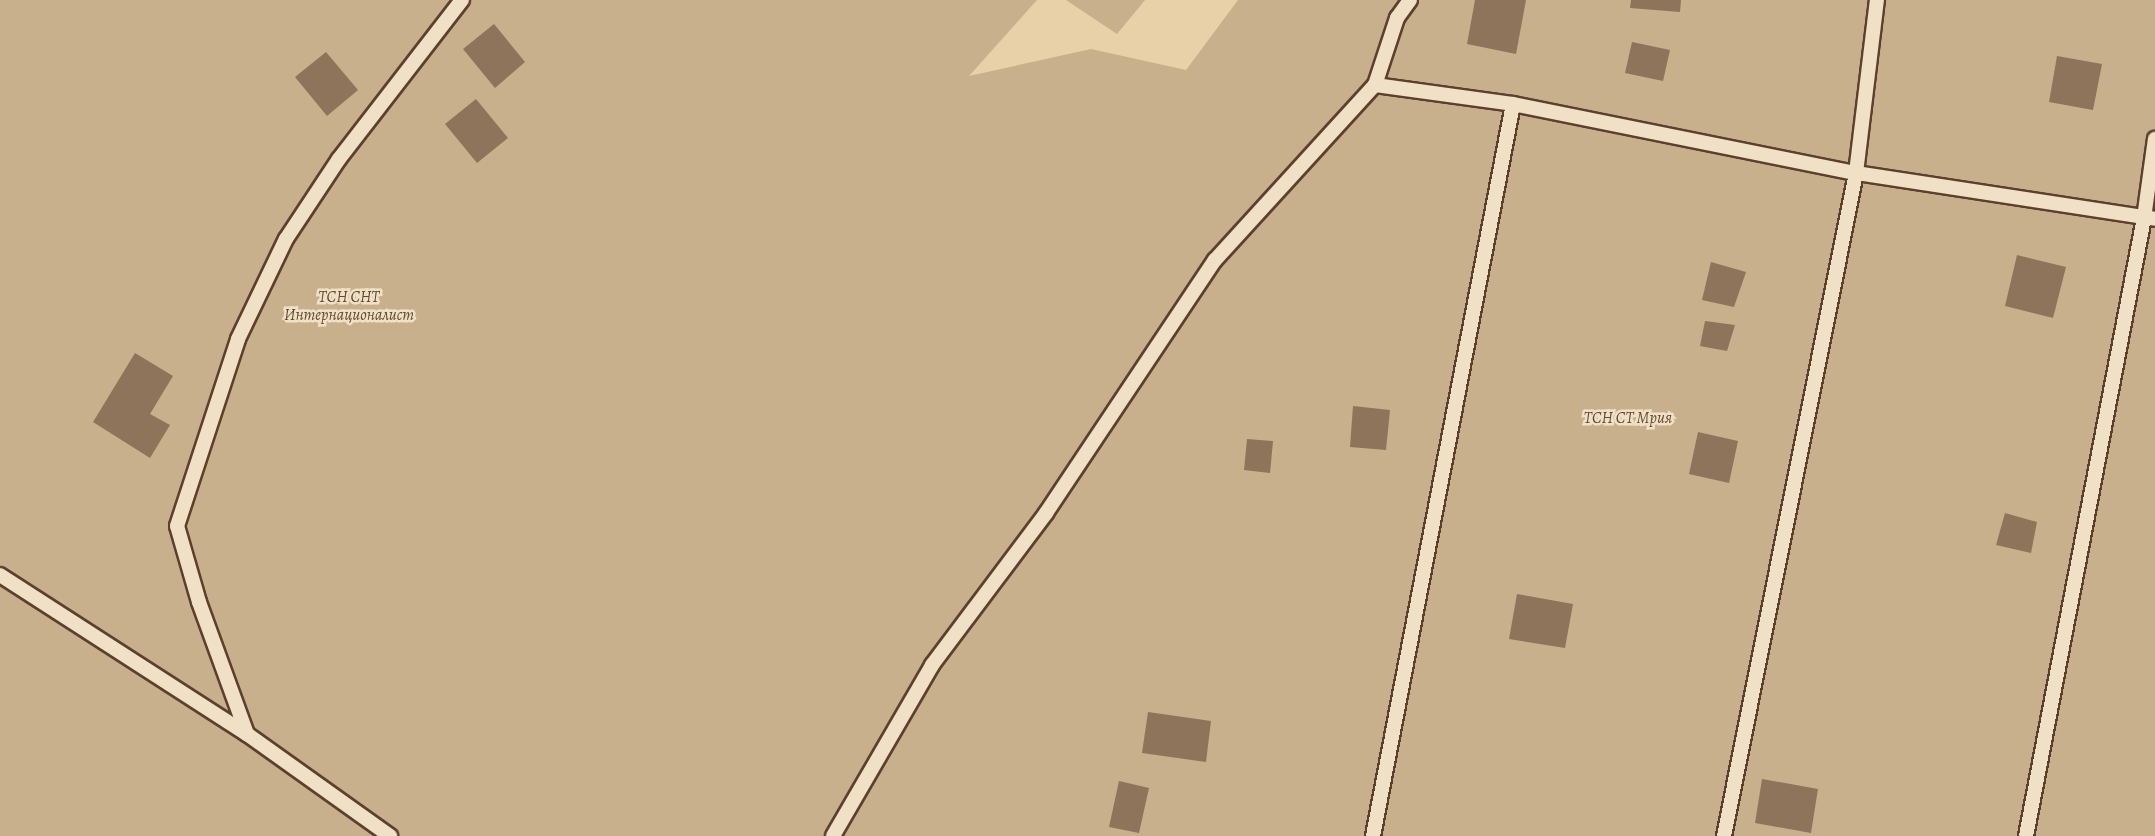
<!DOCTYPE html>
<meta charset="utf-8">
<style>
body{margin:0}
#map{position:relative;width:2155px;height:836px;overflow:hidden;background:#e8d1a8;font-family:Alegreya,serif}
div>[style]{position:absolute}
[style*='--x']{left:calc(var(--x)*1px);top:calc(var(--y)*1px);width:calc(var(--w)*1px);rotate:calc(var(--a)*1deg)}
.green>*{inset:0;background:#c8b08c}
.building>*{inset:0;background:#8e745a}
.roads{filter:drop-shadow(2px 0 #5c402e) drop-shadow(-2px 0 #5c402e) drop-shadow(0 2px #5c402e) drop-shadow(0 -2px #5c402e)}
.lane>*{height:14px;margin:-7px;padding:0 7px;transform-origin:7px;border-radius:7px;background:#f0e1c6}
span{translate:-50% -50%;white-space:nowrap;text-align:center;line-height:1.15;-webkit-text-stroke:5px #f0e1c6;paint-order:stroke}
.park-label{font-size:16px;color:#634734;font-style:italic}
</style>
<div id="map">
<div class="green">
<i style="clip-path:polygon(0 0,1037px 0,969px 76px,1091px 49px,1186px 70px,1238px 0,2155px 0,2155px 836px,0 836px)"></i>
<i style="clip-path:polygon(1066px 0,1145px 0,1117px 34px)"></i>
</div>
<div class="building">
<i style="clip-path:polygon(1475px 0,1526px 0,1516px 54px,1467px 44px)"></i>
<i style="clip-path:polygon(1631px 0,1681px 0,1680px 12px,1630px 8px)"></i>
<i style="clip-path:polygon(494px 24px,525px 62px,495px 88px,463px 49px)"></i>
<i style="clip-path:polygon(1632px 42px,1670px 50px,1663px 81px,1625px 73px)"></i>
<i style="clip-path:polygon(326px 52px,358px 90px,327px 116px,295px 77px)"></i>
<i style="clip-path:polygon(2057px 56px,2102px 64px,2093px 110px,2049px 102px)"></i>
<i style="clip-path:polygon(476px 99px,508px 138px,477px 163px,445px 124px)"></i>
<i style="clip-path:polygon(2017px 255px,2066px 267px,2053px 318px,2005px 306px)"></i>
<i style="clip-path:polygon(1711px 262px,1746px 272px,1734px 307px,1702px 300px)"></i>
<i style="clip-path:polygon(1705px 321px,1735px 325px,1727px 351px,1700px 346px)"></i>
<i style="clip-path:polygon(135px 353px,173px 376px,150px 414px,170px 425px,150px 458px,93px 422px)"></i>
<i style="clip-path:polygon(1353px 406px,1390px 410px,1386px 450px,1350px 447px)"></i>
<i style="clip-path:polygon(1698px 432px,1738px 441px,1729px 483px,1689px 474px)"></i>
<i style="clip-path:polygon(1247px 439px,1273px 441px,1270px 473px,1244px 470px)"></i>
<i style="clip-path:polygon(2005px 513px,2037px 522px,2031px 553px,1996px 545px)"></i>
<i style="clip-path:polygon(1517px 594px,1573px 604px,1565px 648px,1509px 639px)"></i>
<i style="clip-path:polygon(1148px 712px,1211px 721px,1206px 762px,1142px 753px)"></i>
<i style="clip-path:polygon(1762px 779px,1818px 789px,1811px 833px,1755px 823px)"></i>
<i style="clip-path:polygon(1119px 781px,1149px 788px,1139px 833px,1109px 827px)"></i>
</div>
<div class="roads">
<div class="lane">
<i style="--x:1375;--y:85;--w:139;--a:7.8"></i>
<i style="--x:1513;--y:104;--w:350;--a:11.4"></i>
<i style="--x:1856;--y:173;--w:303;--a:8.7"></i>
<i style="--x:0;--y:575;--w:294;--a:32.8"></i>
<i style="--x:247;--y:734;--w:176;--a:35.5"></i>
<i style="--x:247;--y:734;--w:140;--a:-110"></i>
<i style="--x:199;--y:602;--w:79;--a:-106.1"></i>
<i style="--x:177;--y:526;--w:197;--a:-71.9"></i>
<i style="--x:238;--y:339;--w:111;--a:-64.4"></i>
<i style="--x:286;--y:239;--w:96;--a:-56.5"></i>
<i style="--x:339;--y:159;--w:201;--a:-52.3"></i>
<i style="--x:833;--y:836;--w:198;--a:-59.9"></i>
<i style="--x:932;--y:665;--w:190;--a:-53.1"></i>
<i style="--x:1046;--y:513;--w:304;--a:-56.3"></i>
<i style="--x:1215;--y:260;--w:237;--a:-47.6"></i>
<i style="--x:1375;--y:85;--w:71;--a:-71.8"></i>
<i style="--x:1397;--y:18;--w:22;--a:-54"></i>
<i style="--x:1373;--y:836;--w:745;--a:-79.17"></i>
<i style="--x:1724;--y:836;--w:676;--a:-78.74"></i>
<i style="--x:1856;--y:173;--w:174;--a:-83.1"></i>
<i style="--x:2026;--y:836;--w:629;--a:-79.19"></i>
<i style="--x:2144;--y:218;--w:80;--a:-82.1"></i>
</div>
</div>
<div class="park-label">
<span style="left:349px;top:306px">ТСН СНТ<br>Интернационалист</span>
<span style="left:1628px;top:418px">ТСН СТ Мрия</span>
</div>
</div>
